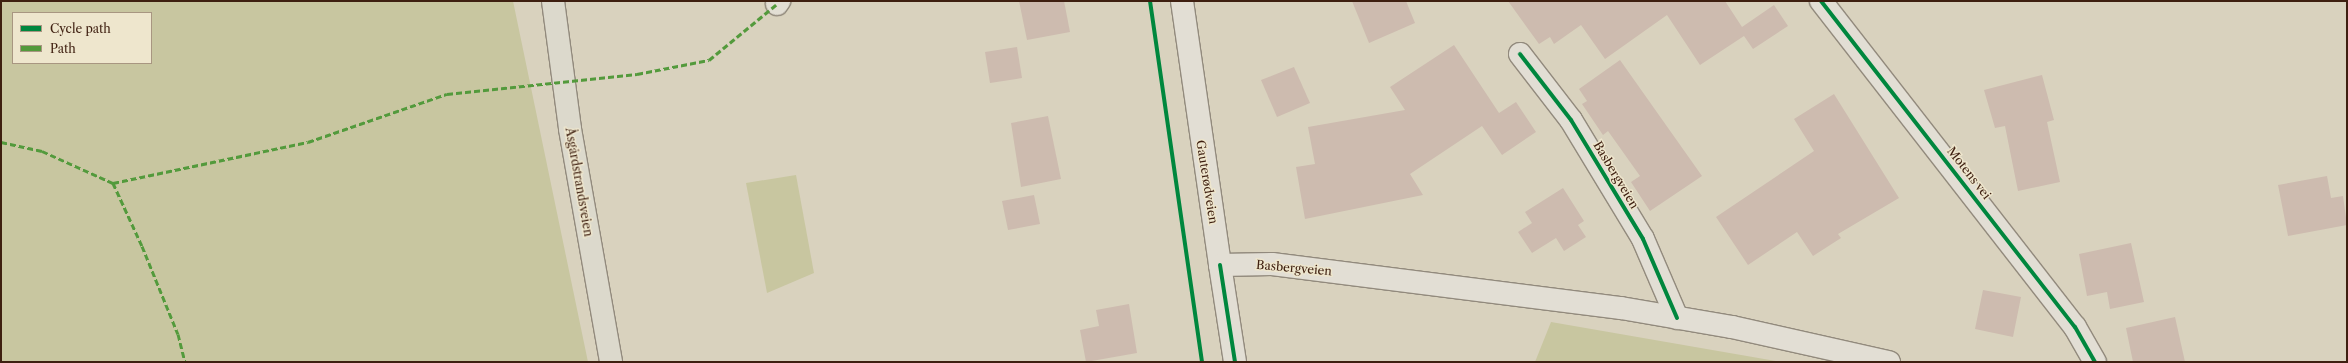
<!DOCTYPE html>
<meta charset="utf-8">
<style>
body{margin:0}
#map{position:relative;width:2348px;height:363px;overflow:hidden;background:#d9d2be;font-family:"Libre Caslon Text",serif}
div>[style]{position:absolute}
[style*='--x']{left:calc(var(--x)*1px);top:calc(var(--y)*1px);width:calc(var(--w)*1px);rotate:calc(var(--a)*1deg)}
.green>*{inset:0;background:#c8c6a0}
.building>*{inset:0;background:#cdbbaf}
.roads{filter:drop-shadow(1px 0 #928a7d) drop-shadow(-1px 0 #928a7d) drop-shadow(0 1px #928a7d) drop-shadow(0 -1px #928a7d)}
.street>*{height:22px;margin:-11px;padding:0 11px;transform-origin:11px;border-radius:11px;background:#e2ded4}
.secondary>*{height:22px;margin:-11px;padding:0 11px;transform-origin:11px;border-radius:11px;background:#e2ded4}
.primary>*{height:22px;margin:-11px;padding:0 11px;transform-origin:11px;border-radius:11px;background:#dcd9cc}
.quiet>*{height:3px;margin-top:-1.5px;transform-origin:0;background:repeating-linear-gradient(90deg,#539a3c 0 6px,transparent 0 9px)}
.cycleway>*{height:4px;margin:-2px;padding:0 2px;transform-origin:2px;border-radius:2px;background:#00873e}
span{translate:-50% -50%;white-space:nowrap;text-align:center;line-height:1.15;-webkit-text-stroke:3px #eee6cd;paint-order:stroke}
.street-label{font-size:12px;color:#3e1f10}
.frame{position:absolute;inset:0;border:2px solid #3e1f10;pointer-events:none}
.legend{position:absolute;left:12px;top:12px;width:140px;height:52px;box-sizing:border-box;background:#eee6cd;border:1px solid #a89681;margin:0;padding:5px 7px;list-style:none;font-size:12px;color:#3e1f10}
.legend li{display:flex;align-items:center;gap:8px;height:20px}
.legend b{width:20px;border:1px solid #a89681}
</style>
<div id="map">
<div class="green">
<i style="clip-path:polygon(evenodd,1px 1px,513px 1px,588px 362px,1px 362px,1px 1px,13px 13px,151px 13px,151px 63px,13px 63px,13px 13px)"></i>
<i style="clip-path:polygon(796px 175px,814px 273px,767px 293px,746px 183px)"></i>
<i style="clip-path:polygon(1551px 322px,1782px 362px,1535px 362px)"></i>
</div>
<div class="building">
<i style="clip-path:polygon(1019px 1px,1064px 1px,1070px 32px,1027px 40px)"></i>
<i style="clip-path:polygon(1352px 1px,1406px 1px,1415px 23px,1369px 43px)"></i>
<i style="clip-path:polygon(1508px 1px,1725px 1px,1742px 27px,1774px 5px,1788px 26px,1753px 49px,1744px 36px,1700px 65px,1667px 15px,1605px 59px,1581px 25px,1554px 44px,1550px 37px,1539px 44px)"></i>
<i style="clip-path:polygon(1454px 45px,1499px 113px,1516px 102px,1536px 132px,1502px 155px,1482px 126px,1410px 174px,1423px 195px,1305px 219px,1296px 167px,1315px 164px,1308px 127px,1405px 110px,1390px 87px)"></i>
<i style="clip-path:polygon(1017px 47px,1022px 78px,990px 83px,985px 52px)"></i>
<i style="clip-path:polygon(1620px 60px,1702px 176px,1650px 211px,1631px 182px,1640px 176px,1608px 131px,1603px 135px,1582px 104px,1587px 101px,1579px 89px)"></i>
<i style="clip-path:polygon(1294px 67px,1310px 103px,1277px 117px,1261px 80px)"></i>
<i style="clip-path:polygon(2042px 75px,2054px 120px,2047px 122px,2060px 182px,2018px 191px,2005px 126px,1995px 128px,1984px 90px)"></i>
<i style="clip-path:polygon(1834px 94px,1899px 198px,1838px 234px,1841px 238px,1813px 256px,1797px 232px,1748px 265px,1716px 217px,1814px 151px,1794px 119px)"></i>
<i style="clip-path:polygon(1048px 116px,1061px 179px,1021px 187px,1011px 123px)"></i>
<i style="clip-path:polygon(2327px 176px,2331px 198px,2343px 196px,2347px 225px,2288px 236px,2278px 185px)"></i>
<i style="clip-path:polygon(1563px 188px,1584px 221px,1578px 225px,1586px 237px,1564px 251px,1556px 238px,1532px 253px,1518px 232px,1532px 223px,1525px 212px)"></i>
<i style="clip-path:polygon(1034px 195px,1040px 224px,1008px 230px,1002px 201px)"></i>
<i style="clip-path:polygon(2131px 243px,2144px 302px,2110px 309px,2107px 292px,2087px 296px,2079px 254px)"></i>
<i style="clip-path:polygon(1983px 290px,2021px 297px,2013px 337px,1975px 329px)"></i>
<i style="clip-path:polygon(1129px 304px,1137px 353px,1086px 362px,1080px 330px,1099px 326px,1096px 310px)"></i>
<i style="clip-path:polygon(2175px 317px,2185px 362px,2133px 362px,2126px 328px)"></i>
</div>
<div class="roads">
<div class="street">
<i style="--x:1821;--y:1;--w:413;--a:52.1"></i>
<i style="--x:2075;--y:327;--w:40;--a:60.3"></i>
<i style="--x:777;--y:4;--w:4;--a:-56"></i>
<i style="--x:1520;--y:54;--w:83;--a:52.3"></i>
<i style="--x:1571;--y:120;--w:139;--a:58.8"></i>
<i style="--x:1643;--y:239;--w:86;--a:66.7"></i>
<i style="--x:1220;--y:265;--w:98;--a:81.2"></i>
</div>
<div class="secondary">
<i style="--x:1182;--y:1;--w:267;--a:81.8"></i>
<i style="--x:1220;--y:265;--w:52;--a:-1.1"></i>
<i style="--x:1272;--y:264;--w:352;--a:7.2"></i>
<i style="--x:1621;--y:308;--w:113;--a:9.7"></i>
<i style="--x:1732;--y:327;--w:161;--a:12.6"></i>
</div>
<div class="primary">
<i style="--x:553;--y:1;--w:129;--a:82.4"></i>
<i style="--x:570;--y:129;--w:237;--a:80"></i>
</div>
</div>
<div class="quiet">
<i style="--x:1;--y:142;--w:42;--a:12.4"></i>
<i style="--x:42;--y:151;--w:78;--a:24.3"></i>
<i style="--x:113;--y:183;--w:69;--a:65.3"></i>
<i style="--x:142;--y:246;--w:95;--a:67.8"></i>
<i style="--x:178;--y:334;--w:29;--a:76"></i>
<i style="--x:113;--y:183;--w:199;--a:-11.9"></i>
<i style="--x:308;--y:142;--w:147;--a:-19.1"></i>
<i style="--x:447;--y:94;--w:191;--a:-6"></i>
<i style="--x:637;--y:74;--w:73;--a:-11"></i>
<i style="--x:709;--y:60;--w:88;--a:-39.5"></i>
</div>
<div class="cycleway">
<i style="--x:1150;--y:1;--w:365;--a:81.8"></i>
<i style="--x:1821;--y:1;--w:413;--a:52.1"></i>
<i style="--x:2075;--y:327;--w:40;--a:60.3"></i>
<i style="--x:1520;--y:54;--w:83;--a:52.3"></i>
<i style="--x:1571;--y:120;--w:139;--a:58.8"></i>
<i style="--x:1643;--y:239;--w:86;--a:66.7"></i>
<i style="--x:1220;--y:265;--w:98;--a:81.2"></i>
</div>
<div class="street-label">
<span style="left:1969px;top:173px;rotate:52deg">Motens vei</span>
<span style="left:1616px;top:175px;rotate:59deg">Basbergveien</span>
<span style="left:579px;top:182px;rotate:80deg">Åsgårdstrandsveien</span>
<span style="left:1207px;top:182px;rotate:81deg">Gauterødveien</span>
<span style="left:1294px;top:268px;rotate:5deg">Basbergveien</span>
</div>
<div class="frame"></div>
<ul class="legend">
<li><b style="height:5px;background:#00873e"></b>Cycle path</li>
<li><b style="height:5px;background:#539a3c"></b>Path</li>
</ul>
</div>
